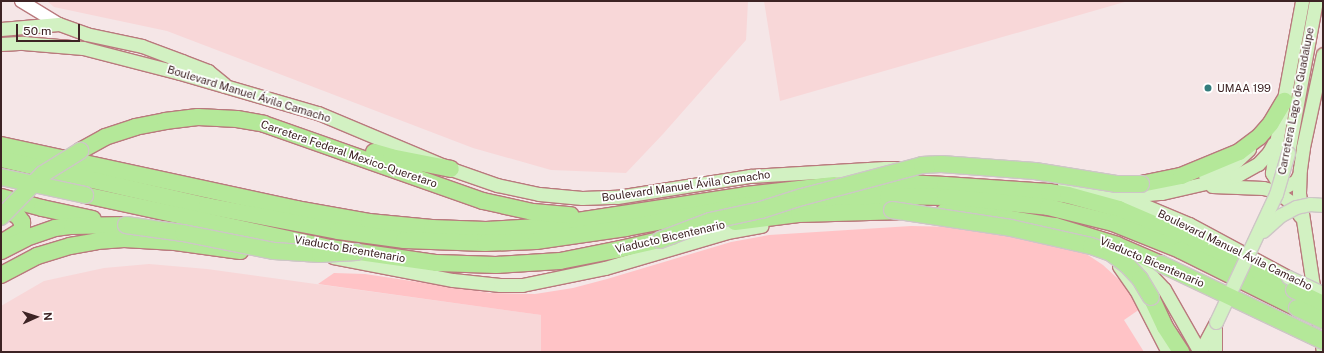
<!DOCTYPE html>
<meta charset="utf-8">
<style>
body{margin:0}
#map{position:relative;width:1324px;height:353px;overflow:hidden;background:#f5e6e7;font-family:"Public Sans",sans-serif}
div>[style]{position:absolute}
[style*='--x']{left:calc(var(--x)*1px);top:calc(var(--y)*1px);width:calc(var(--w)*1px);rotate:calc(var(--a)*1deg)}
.built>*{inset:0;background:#f8d7d8}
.green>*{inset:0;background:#ffc3c6}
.roads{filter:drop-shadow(1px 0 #b9797d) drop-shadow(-1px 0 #b9797d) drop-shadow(0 1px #b9797d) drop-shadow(0 -1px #b9797d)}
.secondary>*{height:12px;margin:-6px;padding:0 6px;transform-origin:6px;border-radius:6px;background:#fff}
.primary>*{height:13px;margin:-6.5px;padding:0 6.5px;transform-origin:6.5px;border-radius:6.5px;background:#d2f1c2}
.highway>*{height:16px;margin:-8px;padding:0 8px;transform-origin:8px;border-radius:8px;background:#b4e899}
.bridges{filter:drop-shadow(1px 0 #cdc6c6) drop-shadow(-1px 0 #cdc6c6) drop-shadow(0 1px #cdc6c6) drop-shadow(0 -1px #cdc6c6)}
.primary-bridge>*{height:13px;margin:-6.5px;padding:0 6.5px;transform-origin:6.5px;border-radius:6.5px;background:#d2f1c2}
.highway-bridge>*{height:16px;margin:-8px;padding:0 8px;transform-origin:8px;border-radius:8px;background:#b4e899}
.dots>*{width:11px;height:11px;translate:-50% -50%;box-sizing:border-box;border:2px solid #fff;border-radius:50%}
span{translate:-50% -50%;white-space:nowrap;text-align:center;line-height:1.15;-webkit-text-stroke:3.5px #fff;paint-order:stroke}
.poi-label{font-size:11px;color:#3d2324}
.left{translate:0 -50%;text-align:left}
.street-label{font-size:11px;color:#3d2324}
.frame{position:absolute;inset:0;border:2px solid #3d2324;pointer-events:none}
.north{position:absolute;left:16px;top:297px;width:40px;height:40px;-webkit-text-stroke:3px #fff;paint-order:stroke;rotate:87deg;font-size:11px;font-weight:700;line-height:16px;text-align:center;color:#3d2324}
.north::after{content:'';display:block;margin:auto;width:14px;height:18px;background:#3d2324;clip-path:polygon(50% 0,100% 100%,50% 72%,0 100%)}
.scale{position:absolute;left:16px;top:24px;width:64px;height:18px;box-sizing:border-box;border:2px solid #3d2324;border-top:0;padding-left:5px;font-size:12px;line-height:14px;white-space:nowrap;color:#3d2324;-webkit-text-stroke:3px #fff;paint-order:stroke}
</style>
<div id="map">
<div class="built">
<i style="clip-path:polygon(47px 1px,748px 1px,746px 40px,663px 134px,626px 173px,551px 170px,473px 148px,167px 31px,54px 7px)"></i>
<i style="clip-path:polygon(764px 1px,1128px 1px,780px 101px)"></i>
<i style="clip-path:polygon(149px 264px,207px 269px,541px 315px,541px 352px,1px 352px,1px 306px,44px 281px,104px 268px)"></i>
</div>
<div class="green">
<i style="clip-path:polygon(911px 226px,957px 227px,1079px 249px,1103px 265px,1127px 287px,1140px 309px,1124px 320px,1144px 352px,541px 352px,541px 315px,318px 284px,334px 273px,365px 274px,491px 293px,535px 294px,573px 288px,607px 279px,731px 242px,769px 235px)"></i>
</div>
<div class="roads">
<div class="secondary">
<i style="--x:21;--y:1;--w:44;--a:31.2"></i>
</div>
<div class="primary">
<i style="--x:1;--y:29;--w:58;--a:-4.9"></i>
<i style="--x:59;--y:24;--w:29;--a:20"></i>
<i style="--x:86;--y:34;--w:57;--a:12.1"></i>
<i style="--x:142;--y:46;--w:43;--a:20.6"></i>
<i style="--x:182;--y:61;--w:28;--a:21"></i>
<i style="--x:208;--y:71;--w:21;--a:39"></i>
<i style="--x:1;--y:44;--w:22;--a:-3"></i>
<i style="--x:23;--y:43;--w:60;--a:4.8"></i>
<i style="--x:83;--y:48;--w:100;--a:14.5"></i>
<i style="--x:180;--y:73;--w:144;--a:16.2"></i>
<i style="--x:318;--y:113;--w:144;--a:22.8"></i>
<i style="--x:451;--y:169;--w:49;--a:19.2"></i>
<i style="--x:497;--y:185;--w:43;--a:12.1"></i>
<i style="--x:539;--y:194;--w:43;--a:5.3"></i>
<i style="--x:582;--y:198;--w:35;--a:-2"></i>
<i style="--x:617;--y:197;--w:135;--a:-9"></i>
<i style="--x:750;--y:176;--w:135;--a:-3.4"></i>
<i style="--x:885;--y:168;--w:12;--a:0"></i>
<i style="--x:1288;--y:153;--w:155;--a:-79.6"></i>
<i style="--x:1205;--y:175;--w:26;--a:-18"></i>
<i style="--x:1230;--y:167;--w:26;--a:-43"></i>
<i style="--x:1299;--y:175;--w:7;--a:117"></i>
<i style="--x:1296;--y:181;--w:11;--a:153"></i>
<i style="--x:1286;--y:186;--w:9;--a:-159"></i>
<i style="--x:1278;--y:183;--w:12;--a:-121"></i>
<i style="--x:1272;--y:173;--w:42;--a:-81.9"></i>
<i style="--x:1278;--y:131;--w:132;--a:-79.5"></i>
<i style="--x:1064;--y:183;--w:59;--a:12.6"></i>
<i style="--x:1122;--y:196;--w:73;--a:22.7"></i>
<i style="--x:1189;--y:224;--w:112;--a:28.2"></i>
<i style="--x:1212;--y:186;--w:51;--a:2.2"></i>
<i style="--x:1263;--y:188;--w:12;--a:14"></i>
<i style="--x:1275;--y:191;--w:19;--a:35"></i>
<i style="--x:1291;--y:202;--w:17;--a:57"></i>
<i style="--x:1126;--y:196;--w:36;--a:-5"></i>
<i style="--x:1162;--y:193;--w:76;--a:-12.9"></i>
<i style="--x:1236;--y:176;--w:25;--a:-29"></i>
<i style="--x:1258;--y:164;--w:16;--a:-47"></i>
<i style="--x:1269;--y:152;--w:10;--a:-61"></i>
<i style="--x:333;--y:257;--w:122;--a:10.9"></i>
<i style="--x:453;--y:280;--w:47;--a:6.1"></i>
<i style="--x:500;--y:285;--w:22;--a:0"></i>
<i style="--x:522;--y:285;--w:85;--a:-11.6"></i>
<i style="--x:605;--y:268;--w:127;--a:-16.4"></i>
<i style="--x:727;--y:232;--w:35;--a:-10"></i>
<i style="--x:1134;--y:257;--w:44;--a:46.8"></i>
<i style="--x:1164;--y:289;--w:73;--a:60.3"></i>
<i style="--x:1119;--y:266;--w:29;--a:55"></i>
<i style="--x:1136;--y:290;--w:70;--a:62.7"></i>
<i style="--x:1215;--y:328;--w:24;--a:90"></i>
<i style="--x:1200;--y:352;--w:34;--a:-62"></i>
<i style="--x:1323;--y:352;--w:161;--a:-98.6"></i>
<i style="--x:1299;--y:193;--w:24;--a:-88"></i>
<i style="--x:1300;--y:169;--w:22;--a:-82"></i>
<i style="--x:1303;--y:147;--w:95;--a:-77.9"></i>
</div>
<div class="highway">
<i style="--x:1;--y:145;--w:303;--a:12.2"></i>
<i style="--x:297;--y:209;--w:73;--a:10.2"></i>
<i style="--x:369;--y:222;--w:63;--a:5.4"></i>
<i style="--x:432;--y:228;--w:54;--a:2.1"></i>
<i style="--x:486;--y:230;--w:52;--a:-3.3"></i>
<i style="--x:538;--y:227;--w:210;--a:-8.7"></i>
<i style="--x:746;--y:195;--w:89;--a:-6.5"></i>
<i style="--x:80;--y:151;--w:29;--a:-29"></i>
<i style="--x:105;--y:137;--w:32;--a:-18"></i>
<i style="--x:135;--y:127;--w:31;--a:-11"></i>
<i style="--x:165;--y:121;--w:33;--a:-7"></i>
<i style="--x:198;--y:117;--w:39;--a:3"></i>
<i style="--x:237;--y:119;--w:27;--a:10"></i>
<i style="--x:264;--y:124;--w:232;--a:19.4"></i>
<i style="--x:483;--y:201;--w:51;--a:12.4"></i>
<i style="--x:533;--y:212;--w:38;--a:5"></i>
<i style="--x:374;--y:152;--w:18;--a:16"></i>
<i style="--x:391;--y:157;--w:61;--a:11.3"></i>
<i style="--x:1;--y:159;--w:211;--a:12.9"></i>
<i style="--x:207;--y:206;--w:133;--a:10.8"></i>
<i style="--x:338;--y:231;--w:67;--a:7.8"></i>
<i style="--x:404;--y:240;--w:81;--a:2.1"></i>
<i style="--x:485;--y:243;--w:51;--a:-2.2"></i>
<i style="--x:536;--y:241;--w:91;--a:-8.2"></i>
<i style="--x:626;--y:228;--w:124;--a:-10.7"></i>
<i style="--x:869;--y:183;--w:18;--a:-3"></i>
<i style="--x:887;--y:182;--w:58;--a:3"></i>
<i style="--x:945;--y:185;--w:104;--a:3.9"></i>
<i style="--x:1049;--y:192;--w:19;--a:9"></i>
<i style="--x:1068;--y:195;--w:53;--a:15.4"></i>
<i style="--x:1119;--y:209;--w:71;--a:23.3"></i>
<i style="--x:1184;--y:237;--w:122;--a:25.7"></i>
<i style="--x:1141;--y:184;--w:41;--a:-11.3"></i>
<i style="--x:1181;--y:176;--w:63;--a:-22.5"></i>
<i style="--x:1239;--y:152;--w:25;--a:-37"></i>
<i style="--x:1259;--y:137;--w:18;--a:-49"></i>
<i style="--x:1271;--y:123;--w:26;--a:-59"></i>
<i style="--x:85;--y:195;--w:252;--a:12.2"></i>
<i style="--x:331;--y:248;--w:107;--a:8.1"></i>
<i style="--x:437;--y:263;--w:59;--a:1.9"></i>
<i style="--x:496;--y:265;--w:64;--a:-3.6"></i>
<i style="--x:560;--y:261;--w:61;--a:-11.3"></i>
<i style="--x:620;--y:249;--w:54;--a:-12.8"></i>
<i style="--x:1;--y:197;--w:42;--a:15"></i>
<i style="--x:42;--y:208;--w:52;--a:12.2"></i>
<i style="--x:805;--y:200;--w:83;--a:-2.8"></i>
<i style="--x:888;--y:196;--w:57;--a:1"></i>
<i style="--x:945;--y:197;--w:103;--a:5.5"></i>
<i style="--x:1048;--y:207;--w:67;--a:13.8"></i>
<i style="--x:1113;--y:223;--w:72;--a:21.9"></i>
<i style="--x:1180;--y:250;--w:131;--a:26.4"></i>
<i style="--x:1;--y:209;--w:17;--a:21"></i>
<i style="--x:17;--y:215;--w:9;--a:54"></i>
<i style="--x:22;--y:222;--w:8;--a:90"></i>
<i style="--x:22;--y:230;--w:19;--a:148"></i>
<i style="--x:944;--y:212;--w:60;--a:5.7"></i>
<i style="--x:1004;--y:218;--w:52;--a:8.9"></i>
<i style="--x:1055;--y:226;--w:65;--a:17"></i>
<i style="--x:1117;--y:245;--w:48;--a:23.4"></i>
<i style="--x:735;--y:222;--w:64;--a:-7.1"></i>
<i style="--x:799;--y:214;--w:106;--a:-1.6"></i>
<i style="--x:1;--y:251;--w:28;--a:-27"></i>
<i style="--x:26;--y:238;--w:31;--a:-19"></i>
<i style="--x:55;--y:228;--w:17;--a:-7"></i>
<i style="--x:72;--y:226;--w:54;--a:-1.1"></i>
<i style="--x:1;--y:275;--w:41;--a:-27.8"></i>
<i style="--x:37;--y:256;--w:34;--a:-17"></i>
<i style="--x:70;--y:246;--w:27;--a:-10"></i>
<i style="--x:97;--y:241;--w:27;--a:-4"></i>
<i style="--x:124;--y:239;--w:51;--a:3.4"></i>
<i style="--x:175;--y:242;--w:66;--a:7.9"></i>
<i style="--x:1151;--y:297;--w:33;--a:65"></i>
<i style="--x:1165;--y:327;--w:30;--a:57"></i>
</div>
</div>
<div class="bridges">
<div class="primary-bridge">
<i style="--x:1263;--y:231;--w:24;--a:-42"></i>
<i style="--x:1281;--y:215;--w:17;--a:-28"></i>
<i style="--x:1296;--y:207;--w:14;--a:-12"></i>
<i style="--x:1310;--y:204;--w:13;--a:4"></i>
<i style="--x:1288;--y:277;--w:38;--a:25"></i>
<i style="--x:1216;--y:322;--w:141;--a:-64.9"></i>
<i style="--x:1276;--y:194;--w:43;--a:-73.7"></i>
</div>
<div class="highway-bridge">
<i style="--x:1;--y:177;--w:86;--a:12.1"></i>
<i style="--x:892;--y:210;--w:120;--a:8.6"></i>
<i style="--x:1011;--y:228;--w:82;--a:12.7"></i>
<i style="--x:1091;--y:246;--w:21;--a:19"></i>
<i style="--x:1111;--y:253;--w:20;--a:37"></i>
<i style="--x:1127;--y:265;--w:19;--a:47"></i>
<i style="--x:1140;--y:279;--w:21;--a:59"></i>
<i style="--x:1;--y:217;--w:60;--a:-45.7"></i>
<i style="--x:43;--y:174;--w:44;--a:-31.9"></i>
<i style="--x:126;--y:225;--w:58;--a:8"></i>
<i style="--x:183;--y:233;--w:93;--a:11.2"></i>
<i style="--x:274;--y:251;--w:46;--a:3.7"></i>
<i style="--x:320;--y:254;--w:36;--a:-3"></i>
<i style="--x:660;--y:240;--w:53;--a:-20.8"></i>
<i style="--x:710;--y:221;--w:52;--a:-12.2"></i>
<i style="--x:761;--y:210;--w:43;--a:-17.6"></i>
<i style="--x:802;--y:197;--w:124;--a:-14.9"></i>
<i style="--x:922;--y:165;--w:19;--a:-3"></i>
<i style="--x:941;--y:164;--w:94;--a:4.3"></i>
<i style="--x:1035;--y:171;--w:82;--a:9.1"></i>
<i style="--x:1116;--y:184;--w:25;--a:0"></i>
<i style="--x:1161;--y:264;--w:179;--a:25.4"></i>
<i style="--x:1294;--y:290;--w:32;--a:26"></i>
<i style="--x:1297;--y:308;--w:29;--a:25"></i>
</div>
</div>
<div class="dots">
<i style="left:1208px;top:88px;background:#337d7d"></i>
</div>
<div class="poi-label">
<span class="left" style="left:1217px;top:88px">UMAA 199</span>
</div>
<div class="street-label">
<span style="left:249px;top:94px;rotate:17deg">Boulevard Manuel Ávila Camacho</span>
<span style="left:1296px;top:101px;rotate:-79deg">Carretera Lago de Guadalupe</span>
<span style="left:349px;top:154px;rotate:19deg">Carretera Federal Mexico-Queretaro</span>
<span style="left:686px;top:186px;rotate:-8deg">Boulevard Manuel Ávila Camacho</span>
<span style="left:670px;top:237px;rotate:-13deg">Viaducto Bicentenario</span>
<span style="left:350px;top:249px;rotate:10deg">Viaducto Bicentenario</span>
<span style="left:1235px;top:250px;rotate:26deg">Boulevard Manuel Ávila Camacho</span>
<span style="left:1152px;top:262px;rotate:23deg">Viaducto Bicentenario</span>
</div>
<div class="frame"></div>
<div class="north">N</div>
<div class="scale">50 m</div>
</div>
